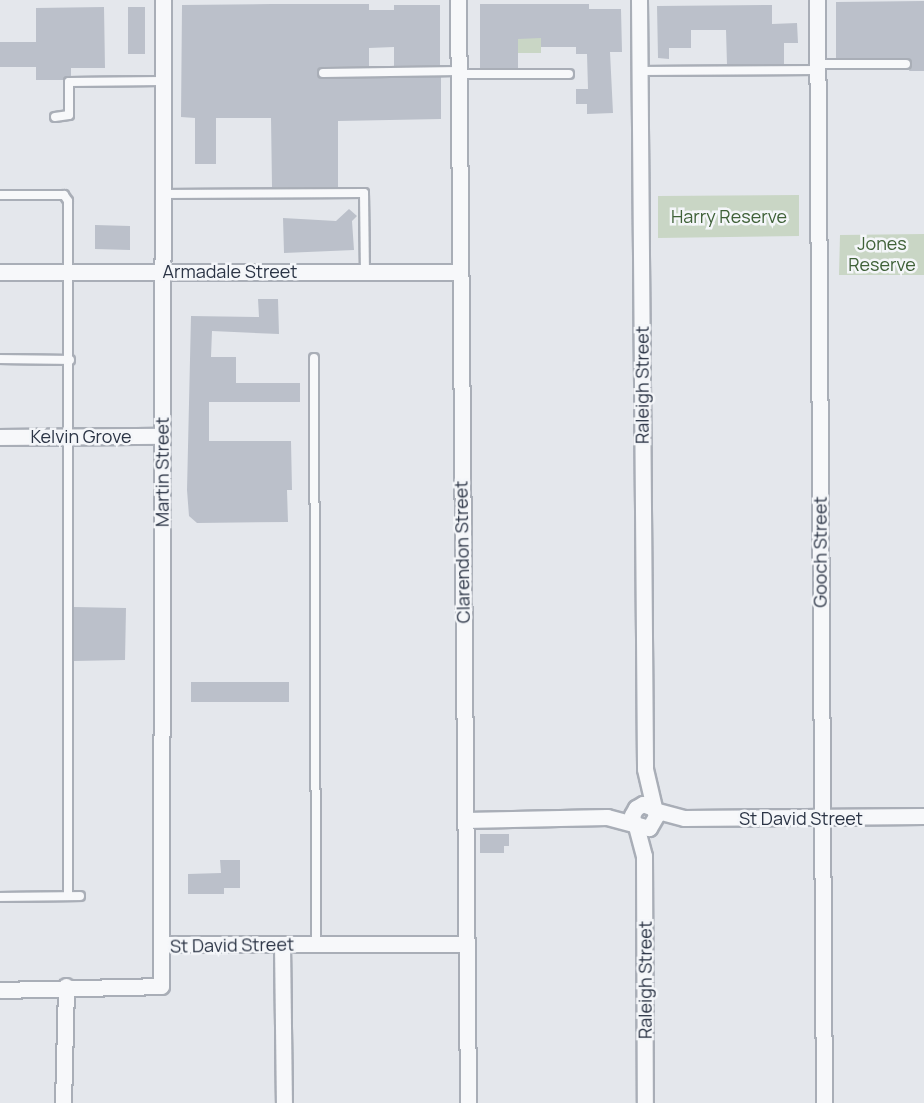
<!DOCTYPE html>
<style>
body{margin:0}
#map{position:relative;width:924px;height:1103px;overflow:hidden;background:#e4e7ec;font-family:Manrope,sans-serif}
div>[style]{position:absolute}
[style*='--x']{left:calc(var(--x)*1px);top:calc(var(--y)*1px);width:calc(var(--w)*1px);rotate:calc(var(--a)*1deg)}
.green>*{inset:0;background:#c9d6c5}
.building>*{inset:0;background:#bbc0ca}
.roads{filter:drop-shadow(2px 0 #a9aeb7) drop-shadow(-2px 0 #a9aeb7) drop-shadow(0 2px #a9aeb7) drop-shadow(0 -2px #a9aeb7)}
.lane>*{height:8px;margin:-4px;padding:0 4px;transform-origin:4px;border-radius:4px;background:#f7f8fa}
.street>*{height:15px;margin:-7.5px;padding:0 7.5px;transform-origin:7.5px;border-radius:7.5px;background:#f7f8fa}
span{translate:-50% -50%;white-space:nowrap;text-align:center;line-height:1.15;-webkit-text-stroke:5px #f4f6f9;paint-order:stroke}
.park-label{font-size:18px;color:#3f6138}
.street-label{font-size:18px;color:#2b3445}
</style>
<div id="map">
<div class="green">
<i style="clip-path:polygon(541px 25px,541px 53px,518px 53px,518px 26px)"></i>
<i style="clip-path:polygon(799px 195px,799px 236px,658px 238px,658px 196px)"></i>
<i style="clip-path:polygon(924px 234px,924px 275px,839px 275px,840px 235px)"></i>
</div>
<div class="building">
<i style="clip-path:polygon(924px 1px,924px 71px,909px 71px,912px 63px,907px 58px,836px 58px,836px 2px)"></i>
<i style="clip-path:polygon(271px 4px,369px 4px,369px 10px,394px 10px,394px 5px,440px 5px,440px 65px,394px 66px,394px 47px,369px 48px,369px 66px,323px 67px,317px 73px,323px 79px,441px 77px,441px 119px,338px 121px,338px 187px,272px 187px,271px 118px,216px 118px,216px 164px,195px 164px,195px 118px,181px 117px,182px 5px)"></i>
<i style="clip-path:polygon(480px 4px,589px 4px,589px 9px,621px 9px,622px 52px,610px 52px,613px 113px,587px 114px,587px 104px,576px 104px,576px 89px,588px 89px,587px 54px,576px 54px,576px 47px,541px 47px,541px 38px,518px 39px,518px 68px,480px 68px)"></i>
<i style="clip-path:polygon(772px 5px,772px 24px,797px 23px,798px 43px,784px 43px,784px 64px,727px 65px,726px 30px,691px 30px,691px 48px,669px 48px,669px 59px,658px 58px,657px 6px)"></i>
<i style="clip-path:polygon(104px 7px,105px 68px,71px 68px,71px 76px,64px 80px,36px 80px,36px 67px,0 67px,0 42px,36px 42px,36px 8px)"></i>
<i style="clip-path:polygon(128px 7px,145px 7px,145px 54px,128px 54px)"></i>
<i style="clip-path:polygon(349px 209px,357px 216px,352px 221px,354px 250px,284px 253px,283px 218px,336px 221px)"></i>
<i style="clip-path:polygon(95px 225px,130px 226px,130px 250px,95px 249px)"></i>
<i style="clip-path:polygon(258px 299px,278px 299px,279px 334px,212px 331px,211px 357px,236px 357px,236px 383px,300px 383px,300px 402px,209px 402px,209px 441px,291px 441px,292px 490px,287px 490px,288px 522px,197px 523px,189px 516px,187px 490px,191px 316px,259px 317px)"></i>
<i style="clip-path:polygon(74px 607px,126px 608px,125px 660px,74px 661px)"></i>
<i style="clip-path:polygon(191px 682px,289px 682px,289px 702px,191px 702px)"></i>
<i style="clip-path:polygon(480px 834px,509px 834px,509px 846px,504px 846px,504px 853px,480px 853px)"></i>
<i style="clip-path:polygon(220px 860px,240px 860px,240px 888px,224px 888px,224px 894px,188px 894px,188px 874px,221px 873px)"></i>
</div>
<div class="roads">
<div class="lane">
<i style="--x:817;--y:64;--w:89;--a:0"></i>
<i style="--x:639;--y:71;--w:178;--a:-0.3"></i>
<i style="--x:323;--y:73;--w:135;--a:-0.8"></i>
<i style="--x:458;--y:74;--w:111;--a:0"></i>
<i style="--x:55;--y:117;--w:14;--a:-8"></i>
<i style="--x:69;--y:115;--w:33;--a:-90"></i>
<i style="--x:69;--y:82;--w:93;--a:-0.6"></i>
<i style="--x:161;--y:194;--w:203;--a:-0.3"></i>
<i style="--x:364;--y:193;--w:78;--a:89.3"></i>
<i style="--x:0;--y:195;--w:64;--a:0"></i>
<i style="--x:64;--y:195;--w:7;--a:56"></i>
<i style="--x:68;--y:201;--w:693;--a:90"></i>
<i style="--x:314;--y:358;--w:586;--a:89.8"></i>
<i style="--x:0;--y:359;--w:70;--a:0.8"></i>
<i style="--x:0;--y:897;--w:80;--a:-0.7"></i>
</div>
<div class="street">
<i style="--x:458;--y:0;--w:1103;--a:89.48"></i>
<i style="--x:639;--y:0;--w:769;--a:89.55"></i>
<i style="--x:645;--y:769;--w:48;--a:76.8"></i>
<i style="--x:656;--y:816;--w:14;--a:120"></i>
<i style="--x:649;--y:828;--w:16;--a:-165"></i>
<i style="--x:634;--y:824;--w:9;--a:-103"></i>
<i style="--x:632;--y:815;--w:8;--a:-60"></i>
<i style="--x:636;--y:808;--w:8;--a:-30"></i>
<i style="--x:643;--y:804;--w:11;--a:22"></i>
<i style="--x:817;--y:0;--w:1103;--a:89.64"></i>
<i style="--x:0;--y:272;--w:460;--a:0"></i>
<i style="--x:0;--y:437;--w:162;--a:-0.4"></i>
<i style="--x:654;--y:810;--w:31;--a:15"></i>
<i style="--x:684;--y:818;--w:240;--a:-0.5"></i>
<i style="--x:465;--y:820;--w:142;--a:-1.2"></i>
<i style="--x:607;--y:817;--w:28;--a:15"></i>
<i style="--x:636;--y:826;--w:31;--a:75"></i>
<i style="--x:644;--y:856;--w:247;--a:89.8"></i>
<i style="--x:163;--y:944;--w:303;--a:0"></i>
<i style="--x:282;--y:944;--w:159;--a:89.3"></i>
<i style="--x:0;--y:990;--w:161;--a:-1.4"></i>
<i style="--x:161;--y:986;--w:986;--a:-89.88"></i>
<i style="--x:63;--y:1103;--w:117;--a:-88.5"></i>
</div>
</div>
<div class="park-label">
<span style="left:729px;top:216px">Harry Reserve</span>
<span style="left:882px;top:254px">Jones<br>Reserve</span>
</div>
<div class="street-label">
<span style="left:230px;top:271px">Armadale Street</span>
<span style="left:642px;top:385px;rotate:-90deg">Raleigh Street</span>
<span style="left:81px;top:436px">Kelvin Grove</span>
<span style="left:162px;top:472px;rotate:-90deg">Martin Street</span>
<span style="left:462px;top:552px;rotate:-91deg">Clarendon Street</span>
<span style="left:820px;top:552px;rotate:-90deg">Gooch Street</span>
<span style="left:801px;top:818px">St David Street</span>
<span style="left:232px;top:945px;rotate:-1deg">St David Street</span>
<span style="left:645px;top:980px;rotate:-90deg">Raleigh Street</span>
</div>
</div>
